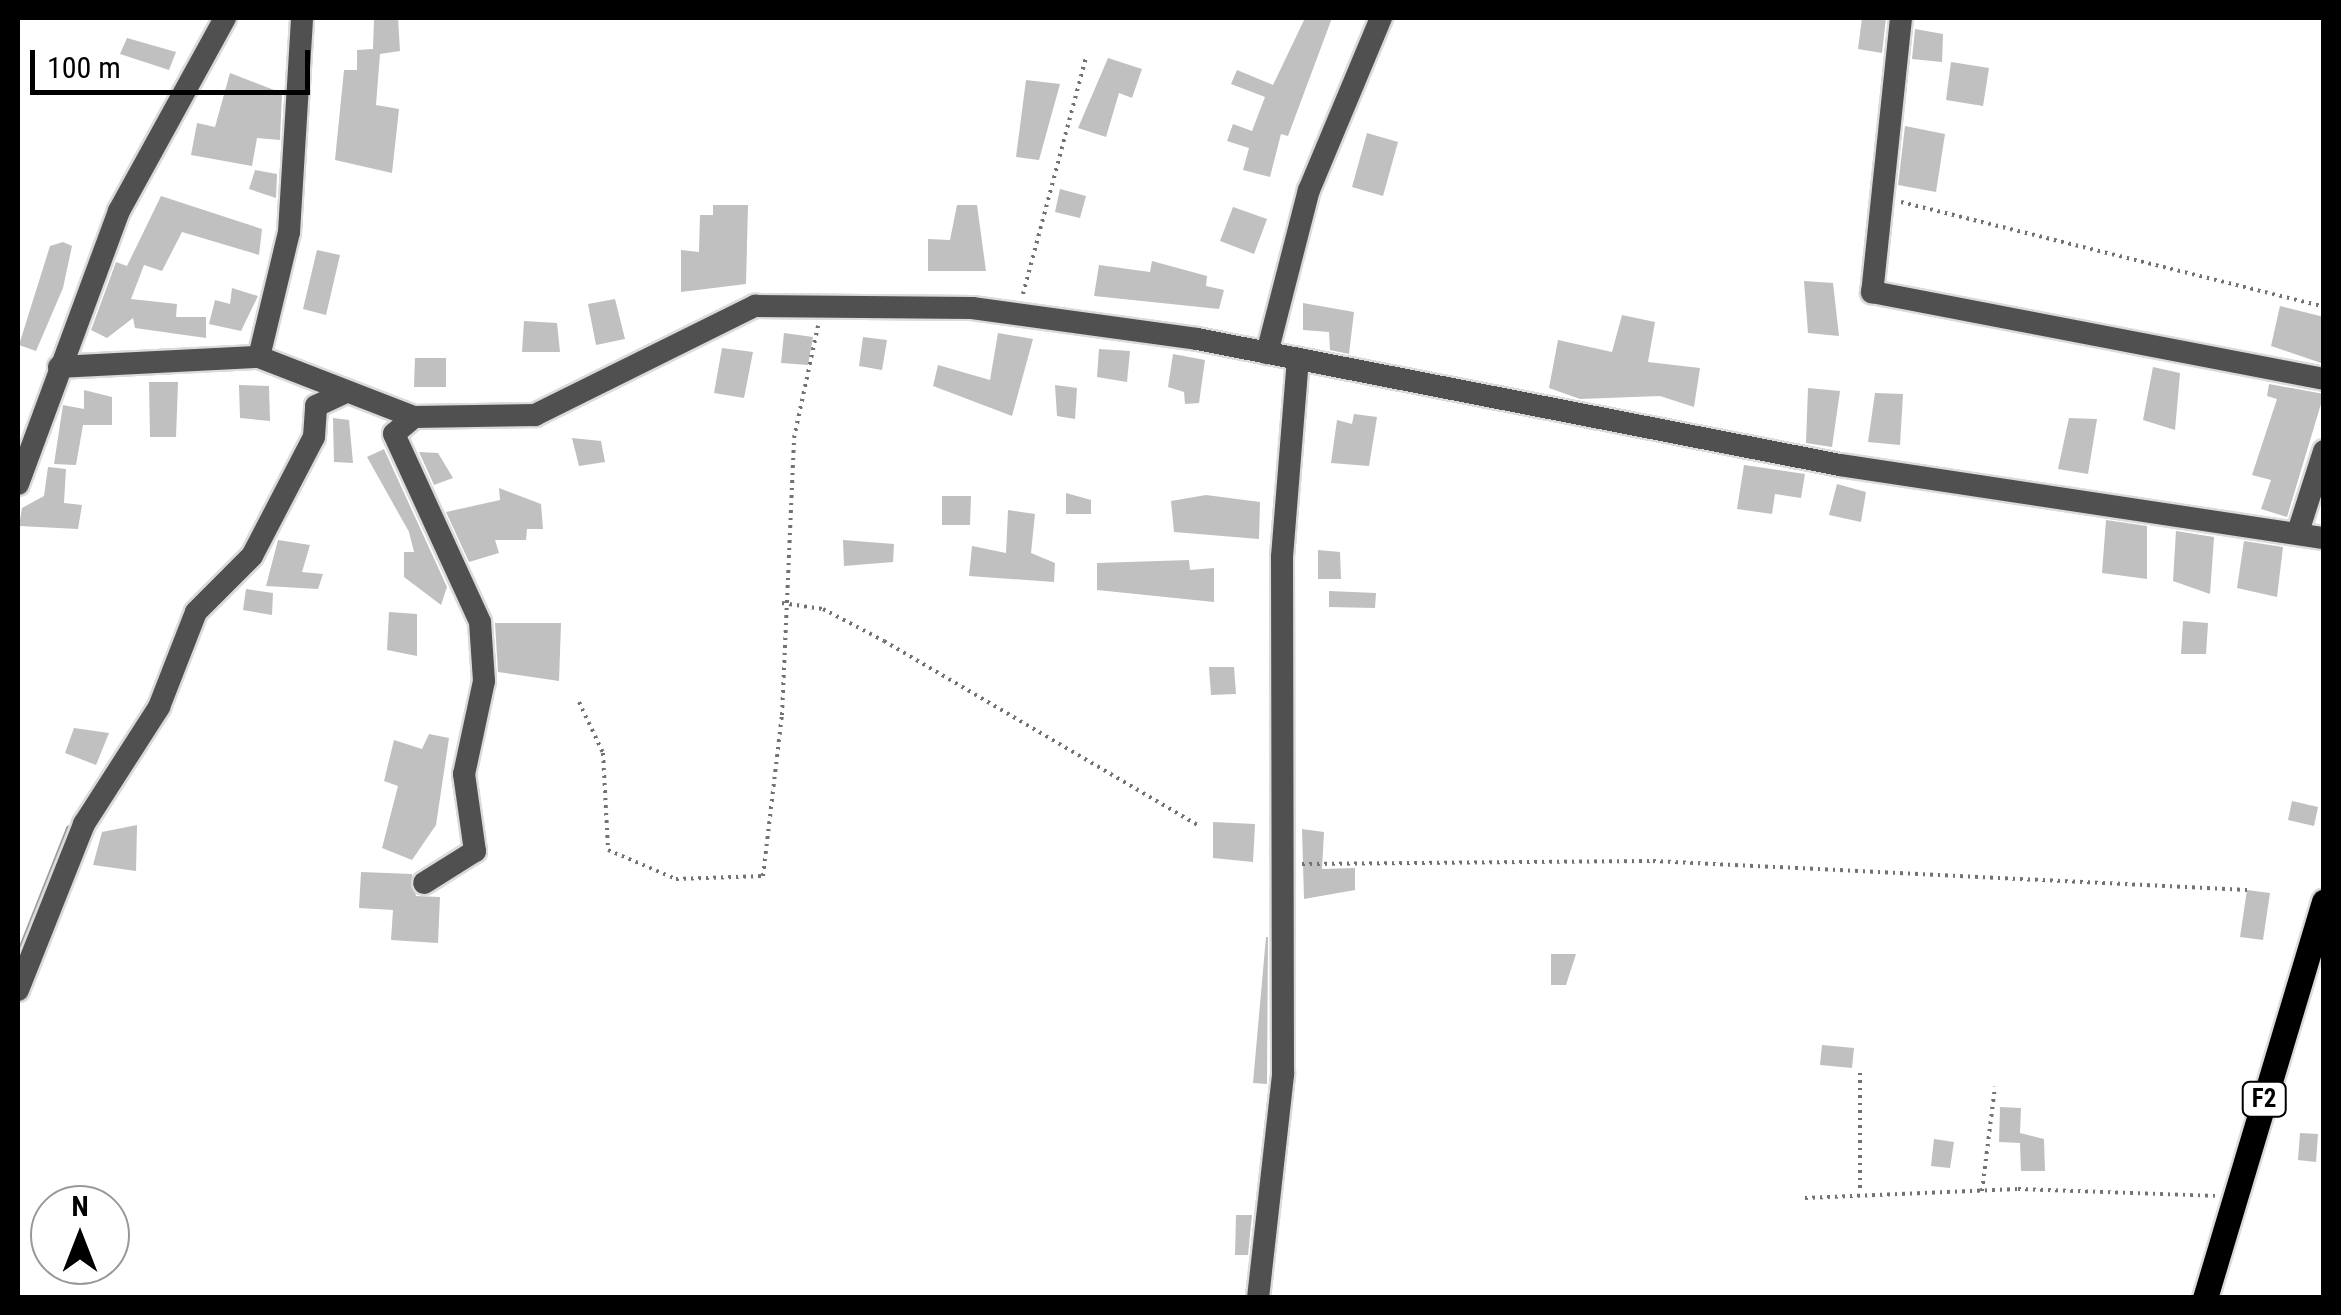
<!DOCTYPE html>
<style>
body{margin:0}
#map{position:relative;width:2341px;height:1315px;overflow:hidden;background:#fff;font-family:"Roboto Condensed",sans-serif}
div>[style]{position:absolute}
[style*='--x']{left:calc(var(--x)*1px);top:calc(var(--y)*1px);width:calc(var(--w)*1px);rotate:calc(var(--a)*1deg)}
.stream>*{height:5px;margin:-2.5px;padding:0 2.5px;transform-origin:2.5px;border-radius:2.5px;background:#9e9e9e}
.building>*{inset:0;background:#c0c0c0}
.path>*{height:4px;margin-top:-2px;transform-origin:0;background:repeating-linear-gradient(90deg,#727272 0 2.5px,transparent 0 7.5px)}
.roads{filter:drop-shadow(2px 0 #dbdbdb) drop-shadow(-2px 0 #dbdbdb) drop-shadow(0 2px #dbdbdb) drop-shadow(0 -2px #dbdbdb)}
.minor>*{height:22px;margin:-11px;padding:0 11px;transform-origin:11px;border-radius:11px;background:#505050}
.major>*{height:25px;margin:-12.5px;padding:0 12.5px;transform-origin:12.5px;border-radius:12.5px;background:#000}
span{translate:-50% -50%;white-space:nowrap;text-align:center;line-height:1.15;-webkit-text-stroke:10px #fff;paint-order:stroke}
.shield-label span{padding:2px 8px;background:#fff;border:2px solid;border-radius:8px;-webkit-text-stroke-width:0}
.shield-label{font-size:25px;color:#000;font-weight:700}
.frame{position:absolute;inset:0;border:20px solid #000;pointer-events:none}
.north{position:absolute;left:30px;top:1185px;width:100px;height:100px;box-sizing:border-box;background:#fff;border:2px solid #999;border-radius:50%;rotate:0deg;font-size:28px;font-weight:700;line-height:40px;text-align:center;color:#000}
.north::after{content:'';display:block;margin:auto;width:35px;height:45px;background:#000;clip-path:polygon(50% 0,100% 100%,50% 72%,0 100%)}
.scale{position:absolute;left:30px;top:50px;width:280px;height:45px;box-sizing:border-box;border:5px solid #000;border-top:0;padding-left:12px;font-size:30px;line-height:35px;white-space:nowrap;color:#000;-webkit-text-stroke:8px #fff;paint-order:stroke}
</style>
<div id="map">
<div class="stream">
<i style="--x:18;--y:954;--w:136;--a:-68.4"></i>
</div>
<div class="building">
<i style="clip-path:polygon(374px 18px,398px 18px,400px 51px,380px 54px,376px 105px,399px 109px,392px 173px,335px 160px,344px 70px,357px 70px,357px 50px,373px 49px)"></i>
<i style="clip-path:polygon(1305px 18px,1332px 18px,1288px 136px,1281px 134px,1270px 177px,1243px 170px,1249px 148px,1227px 141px,1233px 124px,1252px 131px,1265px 97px,1231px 84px,1237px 70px,1273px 85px)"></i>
<i style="clip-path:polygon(1862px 18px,1886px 18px,1882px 53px,1858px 49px)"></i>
<i style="clip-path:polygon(1915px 29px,1943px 34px,1942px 62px,1912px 59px)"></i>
<i style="clip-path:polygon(127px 38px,176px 52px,169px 70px,120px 54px)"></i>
<i style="clip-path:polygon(1108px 58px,1142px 69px,1132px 98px,1119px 93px,1106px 137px,1078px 128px)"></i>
<i style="clip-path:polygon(1951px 62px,1989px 68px,1983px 106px,1946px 100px)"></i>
<i style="clip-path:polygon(230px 73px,282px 93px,280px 140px,257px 138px,252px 166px,191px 155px,197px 123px,215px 127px)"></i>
<i style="clip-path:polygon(1026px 80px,1060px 84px,1039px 160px,1016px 157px)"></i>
<i style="clip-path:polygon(1905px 126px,1945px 134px,1936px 192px,1898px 185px)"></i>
<i style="clip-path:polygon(1367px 133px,1398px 142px,1383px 196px,1352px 187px)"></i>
<i style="clip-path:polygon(255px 170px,277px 174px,276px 198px,249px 189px)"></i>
<i style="clip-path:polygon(1060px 189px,1086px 196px,1080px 218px,1055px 212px)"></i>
<i style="clip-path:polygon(161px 196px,262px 229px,259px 255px,182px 232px,162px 271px,144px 265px,131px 299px,177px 304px,176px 317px,206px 317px,206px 338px,135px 328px,133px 318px,107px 338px,91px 330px,116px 262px,127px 266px)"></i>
<i style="clip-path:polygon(713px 205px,748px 205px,746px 284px,681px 292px,681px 250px,699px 252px,700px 215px,713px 215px)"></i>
<i style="clip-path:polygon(957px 205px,977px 205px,986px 271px,928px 271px,928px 239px,950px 240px)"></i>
<i style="clip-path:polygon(1233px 207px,1267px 219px,1254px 254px,1220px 241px)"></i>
<i style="clip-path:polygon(63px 242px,72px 246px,63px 288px,36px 351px,19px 345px,50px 246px)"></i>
<i style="clip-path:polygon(317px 250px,340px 255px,326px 315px,303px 309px)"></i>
<i style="clip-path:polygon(1152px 261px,1207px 276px,1206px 286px,1224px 290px,1219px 309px,1094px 296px,1099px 265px,1150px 272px)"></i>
<i style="clip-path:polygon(1804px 281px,1833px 283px,1839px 336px,1808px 333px)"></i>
<i style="clip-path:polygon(232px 288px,258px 296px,241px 331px,209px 324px,215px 300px,230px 304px)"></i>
<i style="clip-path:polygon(615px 299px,625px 339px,596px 345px,588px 304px)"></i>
<i style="clip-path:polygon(1303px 303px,1354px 312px,1349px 354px,1330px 350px,1329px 332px,1303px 330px)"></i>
<i style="clip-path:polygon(2280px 306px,2324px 317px,2324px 364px,2271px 346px)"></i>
<i style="clip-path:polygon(1622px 315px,1655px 322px,1648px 362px,1700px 368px,1694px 407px,1660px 396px,1580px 399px,1549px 388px,1558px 340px,1612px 352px)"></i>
<i style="clip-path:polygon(524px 321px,557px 323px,560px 352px,522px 352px)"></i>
<i style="clip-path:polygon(784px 333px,813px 337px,808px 365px,781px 363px)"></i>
<i style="clip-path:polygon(998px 333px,1033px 339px,1012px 416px,933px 386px,938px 365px,990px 380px)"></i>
<i style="clip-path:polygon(863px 337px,887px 340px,882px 370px,859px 366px)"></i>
<i style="clip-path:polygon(722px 348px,753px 352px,744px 398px,714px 393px)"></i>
<i style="clip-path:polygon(1099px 349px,1130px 351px,1127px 382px,1097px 377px)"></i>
<i style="clip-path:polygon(1173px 354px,1205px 360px,1199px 403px,1185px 404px,1184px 392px,1168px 387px)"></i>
<i style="clip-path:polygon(415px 358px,446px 358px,446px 387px,414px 387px)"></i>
<i style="clip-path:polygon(2153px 367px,2180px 373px,2175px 430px,2143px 420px)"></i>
<i style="clip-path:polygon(149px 382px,178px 382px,176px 437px,150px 437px)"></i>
<i style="clip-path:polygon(2269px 384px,2324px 394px,2287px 517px,2261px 509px,2271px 480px,2252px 475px,2277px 399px,2267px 396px)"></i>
<i style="clip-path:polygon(239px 385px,269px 386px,270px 421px,240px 418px)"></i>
<i style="clip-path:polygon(1055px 385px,1077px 388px,1075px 419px,1057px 416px)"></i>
<i style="clip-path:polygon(1808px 388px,1840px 391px,1832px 447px,1806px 443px)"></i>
<i style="clip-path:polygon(84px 390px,112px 397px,112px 425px,83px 425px,76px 465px,54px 464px,63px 405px,84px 409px)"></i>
<i style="clip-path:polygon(1875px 393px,1903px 394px,1900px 445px,1868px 442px)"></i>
<i style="clip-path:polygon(1354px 414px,1377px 417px,1369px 466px,1331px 463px,1337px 420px,1352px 424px)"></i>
<i style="clip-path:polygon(333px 418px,349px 420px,353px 463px,334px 462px)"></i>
<i style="clip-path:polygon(2069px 418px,2097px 419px,2088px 474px,2058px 469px)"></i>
<i style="clip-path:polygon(572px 438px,601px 441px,605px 462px,579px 466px)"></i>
<i style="clip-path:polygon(384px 449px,447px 587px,441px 605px,404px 577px,404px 552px,414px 552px,409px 532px,367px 457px)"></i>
<i style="clip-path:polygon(419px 452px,438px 453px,453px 478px,434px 485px)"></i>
<i style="clip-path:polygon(1744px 465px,1805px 474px,1801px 498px,1775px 494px,1772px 514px,1737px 509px)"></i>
<i style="clip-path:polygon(48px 467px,66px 469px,64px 503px,82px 505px,78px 529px,19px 526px,22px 508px,44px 496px)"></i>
<i style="clip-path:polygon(1837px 484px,1866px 492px,1861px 522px,1829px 515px)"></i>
<i style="clip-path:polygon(499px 488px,541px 504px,543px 529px,527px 529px,526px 540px,495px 540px,499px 553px,469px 562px,446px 512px,500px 500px)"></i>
<i style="clip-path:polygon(1066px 493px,1091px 500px,1091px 514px,1066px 514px)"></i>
<i style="clip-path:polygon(1206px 495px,1260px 502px,1259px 539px,1174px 532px,1171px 501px)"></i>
<i style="clip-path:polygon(942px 496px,971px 496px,970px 525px,942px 525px)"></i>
<i style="clip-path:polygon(1008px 510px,1035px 514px,1031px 553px,1055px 563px,1054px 582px,969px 576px,972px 546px,1006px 553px)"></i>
<i style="clip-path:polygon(2106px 520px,2147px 526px,2147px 579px,2102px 573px)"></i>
<i style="clip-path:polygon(2176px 531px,2214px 537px,2210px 594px,2173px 581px)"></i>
<i style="clip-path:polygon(278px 540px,310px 545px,302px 572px,323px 574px,318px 589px,266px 586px)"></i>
<i style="clip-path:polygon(843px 540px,894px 544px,893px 562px,844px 566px)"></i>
<i style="clip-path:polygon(2244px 541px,2283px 547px,2277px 597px,2237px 588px)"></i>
<i style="clip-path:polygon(1318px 550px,1340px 552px,1341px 579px,1318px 579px)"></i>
<i style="clip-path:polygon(1189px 560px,1190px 570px,1214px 568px,1214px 602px,1097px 590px,1097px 563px)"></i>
<i style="clip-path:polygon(246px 589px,273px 593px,272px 615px,243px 610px)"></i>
<i style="clip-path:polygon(1329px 591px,1376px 593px,1375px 608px,1329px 607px)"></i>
<i style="clip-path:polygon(389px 612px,417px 614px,417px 656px,387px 650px)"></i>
<i style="clip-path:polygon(2183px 621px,2208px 623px,2206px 654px,2181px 654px)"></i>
<i style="clip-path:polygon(495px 623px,561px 623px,559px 681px,498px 672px)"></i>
<i style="clip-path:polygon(1209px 667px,1234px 667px,1236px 694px,1211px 695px)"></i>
<i style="clip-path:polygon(74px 728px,109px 733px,96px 765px,65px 753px)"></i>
<i style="clip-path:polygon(429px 734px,449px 738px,436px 825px,412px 860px,382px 848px,398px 786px,384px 781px,394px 740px,422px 749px)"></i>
<i style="clip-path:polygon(2292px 801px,2318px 807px,2314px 826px,2288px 820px)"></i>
<i style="clip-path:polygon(1213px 822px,1255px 824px,1253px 862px,1213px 858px)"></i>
<i style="clip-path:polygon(137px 825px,136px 871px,93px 865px,102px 832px)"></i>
<i style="clip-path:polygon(1302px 829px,1324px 832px,1322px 869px,1355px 868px,1355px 890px,1304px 899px)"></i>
<i style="clip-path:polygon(361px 872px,412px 874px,416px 896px,440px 897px,438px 943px,391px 940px,393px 910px,359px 908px)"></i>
<i style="clip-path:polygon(2247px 890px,2270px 893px,2263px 940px,2240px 937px)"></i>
<i style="clip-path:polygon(1266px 937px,1268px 937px,1267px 1084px,1253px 1083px)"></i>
<i style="clip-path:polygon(1551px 954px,1576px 954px,1566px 985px,1551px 985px)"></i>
<i style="clip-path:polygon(1822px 1045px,1854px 1048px,1852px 1068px,1820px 1065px)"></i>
<i style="clip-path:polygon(2000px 1107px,2021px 1108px,2020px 1133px,2044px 1139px,2045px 1171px,2021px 1171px,2020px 1143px,1999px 1142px)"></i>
<i style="clip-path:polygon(2300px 1133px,2318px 1134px,2316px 1162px,2298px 1160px)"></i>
<i style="clip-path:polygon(1934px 1139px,1954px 1142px,1950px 1168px,1931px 1166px)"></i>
<i style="clip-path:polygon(1236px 1215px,1252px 1215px,1248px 1255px,1235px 1255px)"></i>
</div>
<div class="path">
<i style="--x:1901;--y:202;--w:436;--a:13.9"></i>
<i style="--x:1023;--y:294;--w:244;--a:-75.1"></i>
<i style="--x:782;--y:603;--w:41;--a:8.3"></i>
<i style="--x:823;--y:609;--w:69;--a:27.7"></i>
<i style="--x:884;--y:641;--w:364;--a:30.4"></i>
<i style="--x:579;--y:702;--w:56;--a:64.8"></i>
<i style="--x:603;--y:753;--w:97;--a:87"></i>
<i style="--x:608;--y:850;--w:74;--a:23.1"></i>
<i style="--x:676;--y:879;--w:87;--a:-2"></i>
<i style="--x:763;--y:876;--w:162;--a:-83.3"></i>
<i style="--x:782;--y:715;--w:277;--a:-87.5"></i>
<i style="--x:794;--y:438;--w:115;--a:-77.9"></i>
<i style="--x:1302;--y:864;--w:351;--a:-0.5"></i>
<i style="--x:1653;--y:861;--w:595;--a:2.8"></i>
<i style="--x:1860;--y:1073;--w:120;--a:90"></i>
<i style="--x:1982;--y:1191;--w:105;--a:-82.9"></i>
<i style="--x:1805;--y:1198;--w:213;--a:-2.4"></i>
<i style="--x:2018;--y:1189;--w:197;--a:2"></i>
</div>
<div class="roads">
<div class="minor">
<i style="--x:1901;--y:18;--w:276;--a:96"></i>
<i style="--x:1872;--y:292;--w:460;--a:10.9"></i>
<i style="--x:1267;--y:353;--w:168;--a:-75.6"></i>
<i style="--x:1309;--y:190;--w:186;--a:-67.3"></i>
<i style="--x:259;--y:357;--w:129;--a:-76.5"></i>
<i style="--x:289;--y:232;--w:214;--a:-86.5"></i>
<i style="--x:59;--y:367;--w:200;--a:-2.9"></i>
<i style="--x:259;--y:357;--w:166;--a:21.2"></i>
<i style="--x:414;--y:417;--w:121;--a:-0.9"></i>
<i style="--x:535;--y:415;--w:246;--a:-26.4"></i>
<i style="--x:755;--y:306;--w:217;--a:0.5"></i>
<i style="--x:972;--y:308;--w:227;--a:7.8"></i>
<i style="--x:1197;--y:339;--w:655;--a:11.09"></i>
<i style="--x:1840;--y:465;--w:489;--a:8.6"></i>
<i style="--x:414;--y:417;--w:26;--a:140"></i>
<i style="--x:394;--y:434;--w:207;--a:65.4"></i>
<i style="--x:480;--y:622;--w:59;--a:86.1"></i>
<i style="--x:484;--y:681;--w:95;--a:102.1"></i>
<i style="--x:464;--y:774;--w:78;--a:81.9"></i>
<i style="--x:475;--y:851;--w:60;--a:147.9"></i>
<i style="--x:18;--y:484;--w:291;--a:-69.7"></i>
<i style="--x:119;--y:211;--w:220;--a:-61.2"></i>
<i style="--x:2298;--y:532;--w:85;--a:-72.2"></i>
<i style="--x:18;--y:990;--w:179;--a:-68.3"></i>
<i style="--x:84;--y:824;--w:139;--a:-57.3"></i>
<i style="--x:159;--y:707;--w:102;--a:-68.7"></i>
<i style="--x:196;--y:612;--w:79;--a:-45"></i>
<i style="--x:252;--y:556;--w:134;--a:-62.5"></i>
<i style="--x:314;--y:437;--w:31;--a:-86"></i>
<i style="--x:316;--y:406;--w:29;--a:-25"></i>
<i style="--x:1258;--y:1298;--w:225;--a:-83.6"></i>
<i style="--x:1283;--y:1074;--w:517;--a:-90.11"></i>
<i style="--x:1282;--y:557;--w:199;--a:-85.4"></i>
</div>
<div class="major">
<i style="--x:2205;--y:1298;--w:414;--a:-73.3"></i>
</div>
</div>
<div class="shield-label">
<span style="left:2264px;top:1099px">F2</span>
</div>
<div class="frame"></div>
<div class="north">N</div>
<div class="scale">100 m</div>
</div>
